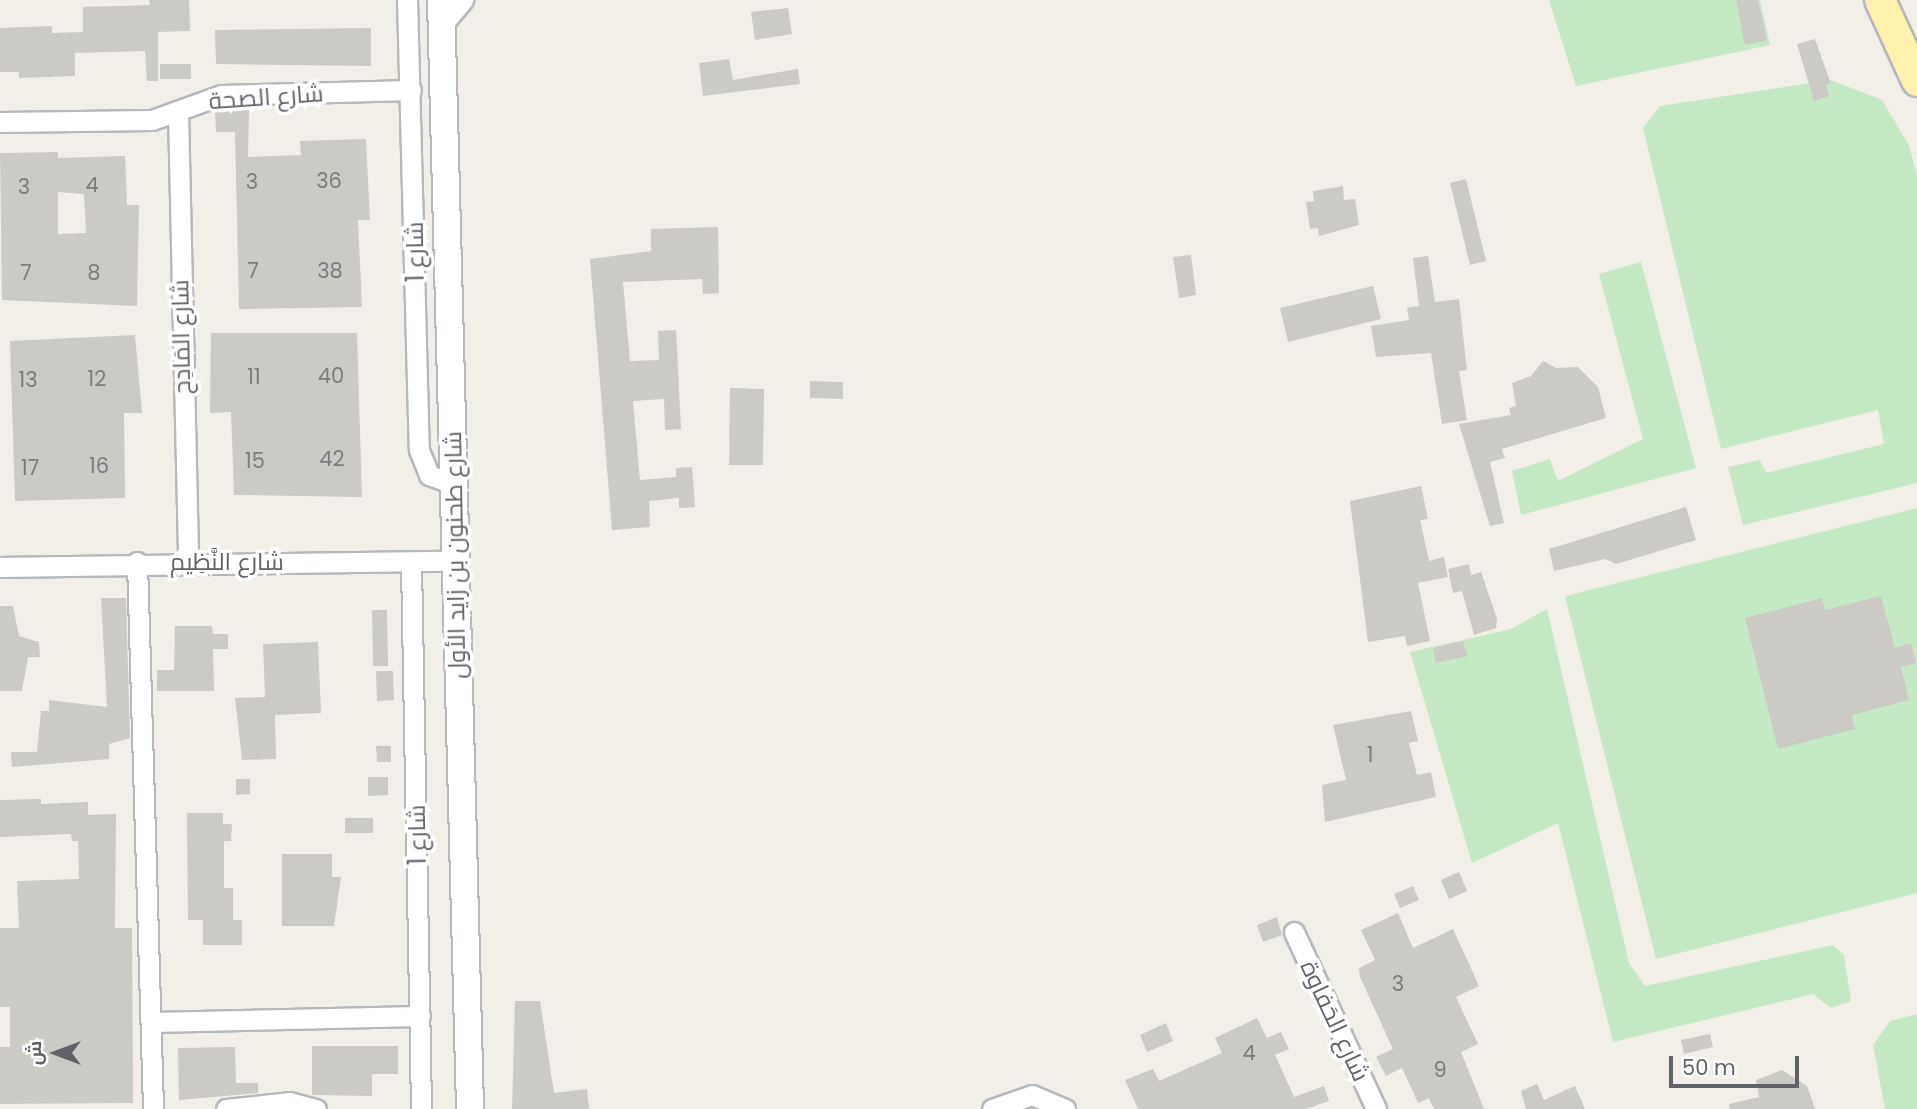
<!DOCTYPE html>
<meta charset="utf-8">
<style>
body{margin:0}
#map{position:relative;width:1917px;height:1109px;overflow:hidden;background:#f1efe8;font-family:Poppins,Cairo,sans-serif}
div>[style]{position:absolute}
[style*='--x']{left:calc(var(--x)*1px);top:calc(var(--y)*1px);width:calc(var(--w)*1px);rotate:calc(var(--a)*1deg)}
.green>*{inset:0;background:#c5e8c5}
.building>*{inset:0;background:#cccac5}
.roads{filter:drop-shadow(2px 0 #b5b8bc) drop-shadow(-2px 0 #b5b8bc) drop-shadow(0 2px #b5b8bc) drop-shadow(0 -2px #b5b8bc)}
.street>*{height:19px;margin:-9.5px;padding:0 9.5px;transform-origin:9.5px;border-radius:9.5px;background:#fff}
.secondary>*{height:26px;margin:-13px;padding:0 13px;transform-origin:13px;border-radius:13px;background:#fff}
.primary>*{height:30px;margin:-15px;padding:0 15px;transform-origin:15px;border-radius:15px;background:#fff2af}
span{translate:-50% -50%;white-space:nowrap;text-align:center;line-height:1.15;-webkit-text-stroke:7px #fff;paint-order:stroke}
.number-label{font-size:21px;color:#7a7d7f}
.number-label span{-webkit-text-stroke-width:0}
.street-label{font-size:24px;color:#5f6368}
.north{position:absolute;left:21px;top:1018px;width:70px;height:70px;-webkit-text-stroke:5px #fff;paint-order:stroke;rotate:270deg;font-size:19px;font-weight:700;line-height:28px;text-align:center;color:#5f6368}
.north::after{content:'';display:block;margin:auto;width:24px;height:32px;background:#5f6368;clip-path:polygon(50% 0,100% 100%,50% 72%,0 100%)}
.scale{position:absolute;left:1669px;top:1056px;width:130px;height:32px;box-sizing:border-box;border:4px solid #5f6368;border-top:0;padding-left:9px;font-size:21px;line-height:24px;white-space:nowrap;color:#5f6368;-webkit-text-stroke:5px #fff;paint-order:stroke}
</style>
<div id="map">
<div class="green">
<i style="clip-path:polygon(1549px 0,1760px 0,1770px 45px,1576px 86px)"></i>
<i style="clip-path:polygon(1831px 80px,1882px 100px,1909px 146px,1917px 175px,1917px 483px,1743px 525px,1728px 467px,1760px 460px,1766px 473px,1884px 444px,1878px 410px,1721px 449px,1643px 128px,1660px 106px)"></i>
<i style="clip-path:polygon(1641px 262px,1696px 468px,1521px 515px,1512px 471px,1550px 459px,1558px 481px,1643px 439px,1599px 274px)"></i>
<i style="clip-path:polygon(1917px 508px,1917px 893px,1656px 959px,1565px 596px)"></i>
<i style="clip-path:polygon(1547px 609px,1629px 963px,1645px 986px,1833px 945px,1844px 955px,1851px 1001px,1831px 1008px,1813px 994px,1613px 1042px,1558px 823px,1472px 863px,1410px 652px,1511px 629px)"></i>
<i style="clip-path:polygon(1917px 1014px,1917px 1109px,1885px 1109px,1873px 1045px,1890px 1021px)"></i>
</div>
<div class="building">
<i style="clip-path:polygon(149px 0,189px 0,190px 31px,158px 32px,158px 81px,147px 81px,145px 51px,75px 53px,75px 76px,19px 78px,19px 72px,0 72px,0 28px,52px 26px,52px 33px,83px 32px,83px 7px,150px 5px)"></i>
<i style="clip-path:polygon(1736px 0,1758px 0,1767px 40px,1745px 45px)"></i>
<i style="clip-path:polygon(788px 8px,792px 34px,755px 40px,751px 12px)"></i>
<i style="clip-path:polygon(371px 28px,371px 66px,216px 64px,215px 30px)"></i>
<i style="clip-path:polygon(1815px 39px,1831px 84px,1826px 85px,1829px 96px,1814px 101px,1797px 44px)"></i>
<i style="clip-path:polygon(729px 59px,733px 80px,798px 69px,800px 84px,703px 96px,699px 63px)"></i>
<i style="clip-path:polygon(160px 64px,191px 64px,191px 79px,160px 79px)"></i>
<i style="clip-path:polygon(249px 107px,248px 157px,301px 155px,300px 141px,366px 139px,370px 220px,358px 220px,362px 307px,239px 309px,235px 132px,216px 132px,215px 110px)"></i>
<i style="clip-path:polygon(evenodd,58px 152px,58px 158px,125px 156px,127px 205px,139px 205px,137px 306px,2px 300px,0 153px,58px 152px,58px 192px,84px 194px,86px 233px,58px 234px,58px 192px)"></i>
<i style="clip-path:polygon(1466px 179px,1486px 261px,1470px 265px,1450px 183px)"></i>
<i style="clip-path:polygon(1343px 186px,1344px 200px,1355px 199px,1359px 225px,1319px 236px,1318px 228px,1310px 229px,1306px 202px,1314px 201px,1313px 191px)"></i>
<i style="clip-path:polygon(718px 227px,719px 293px,703px 294px,702px 279px,623px 282px,630px 361px,659px 360px,658px 331px,676px 330px,681px 429px,665px 430px,664px 399px,633px 401px,640px 480px,676px 477px,676px 468px,692px 467px,695px 507px,679px 508px,679px 498px,649px 501px,650px 527px,612px 530px,590px 259px,651px 251px,651px 229px)"></i>
<i style="clip-path:polygon(1191px 255px,1196px 295px,1179px 298px,1173px 257px)"></i>
<i style="clip-path:polygon(1428px 256px,1435px 302px,1459px 299px,1467px 370px,1459px 371px,1467px 420px,1442px 424px,1431px 353px,1376px 357px,1371px 326px,1409px 320px,1407px 308px,1419px 306px,1413px 258px)"></i>
<i style="clip-path:polygon(1373px 286px,1381px 319px,1288px 342px,1280px 308px)"></i>
<i style="clip-path:polygon(211px 333px,357px 333px,362px 497px,234px 495px,231px 412px,210px 413px)"></i>
<i style="clip-path:polygon(135px 335px,142px 413px,124px 413px,125px 498px,15px 501px,10px 341px)"></i>
<i style="clip-path:polygon(1543px 361px,1556px 368px,1578px 367px,1598px 387px,1606px 418px,1502px 449px,1505px 458px,1490px 462px,1504px 523px,1490px 526px,1459px 424px,1511px 415px,1509px 408px,1516px 406px,1512px 383px,1531px 376px)"></i>
<i style="clip-path:polygon(810px 381px,843px 382px,843px 399px,810px 398px)"></i>
<i style="clip-path:polygon(730px 388px,764px 389px,763px 465px,729px 465px)"></i>
<i style="clip-path:polygon(1421px 486px,1428px 519px,1420px 520px,1429px 561px,1444px 557px,1448px 577px,1418px 583px,1430px 641px,1407px 646px,1405px 636px,1368px 642px,1350px 501px)"></i>
<i style="clip-path:polygon(1686px 507px,1696px 540px,1616px 564px,1605px 559px,1554px 571px,1549px 549px)"></i>
<i style="clip-path:polygon(1469px 564px,1471px 575px,1481px 572px,1497px 619px,1496px 628px,1474px 635px,1462px 591px,1453px 593px,1448px 569px)"></i>
<i style="clip-path:polygon(1881px 596px,1895px 648px,1911px 643px,1916px 663px,1901px 667px,1909px 700px,1852px 715px,1855px 729px,1778px 749px,1745px 618px,1822px 598px,1825px 610px)"></i>
<i style="clip-path:polygon(101px 598px,126px 598px,130px 738px,109px 744px,109px 759px,12px 767px,11px 752px,37px 752px,41px 711px,49px 711px,49px 700px,107px 707px)"></i>
<i style="clip-path:polygon(0 606px,13px 606px,19px 636px,39px 642px,40px 657px,28px 657px,22px 691px,0 691px)"></i>
<i style="clip-path:polygon(372px 610px,387px 610px,388px 666px,373px 666px)"></i>
<i style="clip-path:polygon(175px 626px,212px 626px,213px 634px,228px 634px,228px 649px,213px 649px,214px 691px,157px 691px,157px 670px,174px 670px)"></i>
<i style="clip-path:polygon(1463px 641px,1467px 656px,1436px 663px,1433px 648px)"></i>
<i style="clip-path:polygon(318px 642px,321px 713px,275px 715px,276px 759px,242px 760px,235px 698px,265px 697px,263px 644px)"></i>
<i style="clip-path:polygon(376px 671px,393px 671px,394px 700px,377px 701px)"></i>
<i style="clip-path:polygon(1411px 711px,1418px 741px,1409px 743px,1417px 775px,1431px 772px,1436px 797px,1325px 822px,1322px 785px,1346px 780px,1333px 725px)"></i>
<i style="clip-path:polygon(376px 746px,391px 746px,391px 762px,377px 762px)"></i>
<i style="clip-path:polygon(368px 777px,388px 777px,388px 795px,368px 796px)"></i>
<i style="clip-path:polygon(236px 779px,250px 779px,250px 794px,236px 795px)"></i>
<i style="clip-path:polygon(41px 799px,41px 804px,88px 802px,88px 815px,116px 814px,115px 928px,132px 928px,133px 1103px,0 1104px,0 1047px,10px 1047px,10px 1007px,0 1007px,0 928px,19px 928px,17px 881px,79px 879px,78px 841px,72px 841px,71px 834px,0 837px,0 800px)"></i>
<i style="clip-path:polygon(187px 813px,223px 813px,223px 824px,232px 824px,231px 841px,224px 841px,224px 888px,233px 888px,233px 920px,242px 920px,242px 945px,203px 945px,203px 920px,188px 920px)"></i>
<i style="clip-path:polygon(345px 818px,373px 818px,373px 833px,345px 833px)"></i>
<i style="clip-path:polygon(282px 854px,332px 854px,332px 877px,341px 877px,334px 926px,282px 926px)"></i>
<i style="clip-path:polygon(1459px 872px,1467px 891px,1449px 899px,1441px 880px)"></i>
<i style="clip-path:polygon(1413px 886px,1419px 900px,1400px 908px,1394px 894px)"></i>
<i style="clip-path:polygon(1398px 913px,1413px 948px,1453px 929px,1479px 986px,1456px 997px,1478px 1044px,1461px 1052px,1484px 1109px,1434px 1109px,1429px 1098px,1418px 1103px,1402px 1068px,1386px 1076px,1376px 1057px,1393px 1049px,1360px 977px,1359px 968px,1375px 960px,1361px 930px)"></i>
<i style="clip-path:polygon(1277px 917px,1282px 935px,1263px 942px,1257px 925px)"></i>
<i style="clip-path:polygon(515px 1001px,540px 1001px,554px 1093px,587px 1089px,589px 1109px,512px 1109px)"></i>
<i style="clip-path:polygon(1257px 1018px,1267px 1038px,1281px 1032px,1289px 1049px,1275px 1055px,1294px 1097px,1324px 1086px,1329px 1101px,1306px 1109px,1138px 1109px,1125px 1080px,1153px 1069px,1159px 1081px,1222px 1053px,1215px 1038px)"></i>
<i style="clip-path:polygon(1166px 1023px,1173px 1041px,1147px 1052px,1140px 1035px)"></i>
<i style="clip-path:polygon(1710px 1034px,1713px 1047px,1684px 1054px,1681px 1040px)"></i>
<i style="clip-path:polygon(312px 1046px,398px 1046px,398px 1074px,372px 1074px,372px 1096px,312px 1095px)"></i>
<i style="clip-path:polygon(235px 1047px,236px 1083px,258px 1083px,258px 1093px,179px 1100px,178px 1048px)"></i>
<i style="clip-path:polygon(1782px 1070px,1807px 1086px,1815px 1109px,1730px 1109px,1729px 1104px,1759px 1097px,1756px 1080px)"></i>
<i style="clip-path:polygon(1537px 1084px,1544px 1100px,1575px 1086px,1585px 1109px,1526px 1109px,1521px 1091px)"></i>
</div>
<div class="roads">
<div class="street">
<i style="--x:407;--y:0;--w:450;--a:88.5"></i>
<i style="--x:419;--y:450;--w:27;--a:68"></i>
<i style="--x:429;--y:475;--w:27;--a:20"></i>
<i style="--x:442;--y:25;--w:33;--a:-50"></i>
<i style="--x:178;--y:112;--w:450;--a:88.7"></i>
<i style="--x:0;--y:122;--w:152;--a:-0.8"></i>
<i style="--x:152;--y:120;--w:73;--a:-19.9"></i>
<i style="--x:221;--y:95;--w:190;--a:-1.5"></i>
<i style="--x:137;--y:562;--w:547;--a:88.32"></i>
<i style="--x:411;--y:562;--w:547;--a:88.95"></i>
<i style="--x:0;--y:567;--w:454;--a:-0.8"></i>
<i style="--x:1294;--y:932;--w:195;--a:65.1"></i>
<i style="--x:152;--y:1022;--w:268;--a:-1.3"></i>
<i style="--x:226;--y:1109;--w:63;--a:-6.3"></i>
<i style="--x:289;--y:1102;--w:28;--a:15"></i>
<i style="--x:992;--y:1109;--w:42;--a:-19.3"></i>
<i style="--x:1032;--y:1095;--w:36;--a:23"></i>
</div>
<div class="secondary">
<i style="--x:441;--y:0;--w:1109;--a:88.5"></i>
</div>
<div class="primary">
<i style="--x:1880;--y:0;--w:89;--a:65.4"></i>
</div>
</div>
<div class="number-label">
<span style="left:329px;top:181px">36</span>
<span style="left:252px;top:182px">3</span>
<span style="left:92px;top:185px">4</span>
<span style="left:24px;top:187px">3</span>
<span style="left:253px;top:271px">7</span>
<span style="left:330px;top:271px">38</span>
<span style="left:26px;top:273px">7</span>
<span style="left:94px;top:273px">8</span>
<span style="left:331px;top:376px">40</span>
<span style="left:254px;top:377px">11</span>
<span style="left:97px;top:379px">12</span>
<span style="left:28px;top:380px">13</span>
<span style="left:332px;top:459px">42</span>
<span style="left:255px;top:461px">15</span>
<span style="left:99px;top:466px">16</span>
<span style="left:30px;top:468px">17</span>
<span style="left:1370px;top:755px">1</span>
<span style="left:1398px;top:984px">3</span>
<span style="left:1249px;top:1053px">4</span>
<span style="left:1440px;top:1070px">9</span>
</div>
<div class="street-label">
<span style="left:266px;top:97px;rotate:-4deg">شارع الصحة</span>
<span style="left:415px;top:252px;rotate:-91deg">شارع 1</span>
<span style="left:181px;top:337px;rotate:-91deg">شارع المَادِح</span>
<span style="left:455px;top:555px;rotate:-91deg">شارع طحنون بن زايد الأول</span>
<span style="left:227px;top:562px">شارع النَّظِيم</span>
<span style="left:417px;top:835px;rotate:-91deg">شارع 1</span>
<span style="left:1335px;top:1021px;rotate:65deg">شارع الحَفاوة</span>
</div>
<div class="north">ش</div>
<div class="scale">50 m</div>
</div>
